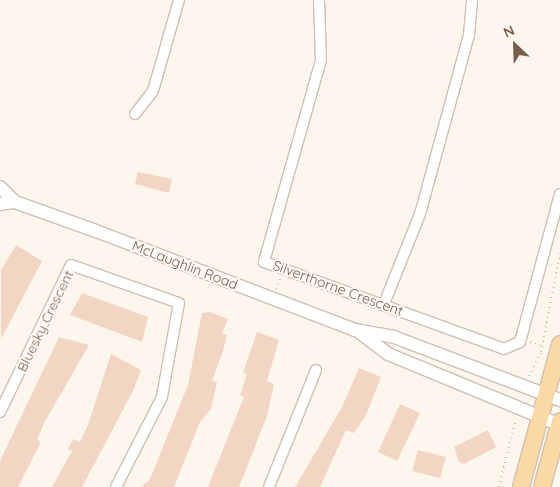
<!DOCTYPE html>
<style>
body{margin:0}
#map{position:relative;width:560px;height:487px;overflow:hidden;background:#fdf6ec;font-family:Quicksand,sans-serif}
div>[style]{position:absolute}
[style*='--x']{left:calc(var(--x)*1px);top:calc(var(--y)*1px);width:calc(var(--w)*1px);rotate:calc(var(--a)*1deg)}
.building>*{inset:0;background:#f3d5c3}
.path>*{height:2px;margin-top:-1px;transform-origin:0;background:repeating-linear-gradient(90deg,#d9b8a5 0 1px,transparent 0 5px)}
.roads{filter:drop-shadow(1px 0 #d1beb0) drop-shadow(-1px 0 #d1beb0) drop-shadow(0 1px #d1beb0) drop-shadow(0 -1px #d1beb0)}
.minor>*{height:10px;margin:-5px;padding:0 5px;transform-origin:5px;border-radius:5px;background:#fff}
.tertiary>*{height:12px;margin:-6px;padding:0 6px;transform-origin:6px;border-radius:6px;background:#fff}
.primary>*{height:16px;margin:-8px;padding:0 8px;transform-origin:8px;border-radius:8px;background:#fbd9a5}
span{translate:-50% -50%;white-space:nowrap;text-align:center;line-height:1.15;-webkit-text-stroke:4px #fffaf3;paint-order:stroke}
.street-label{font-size:14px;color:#7a5c4d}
.north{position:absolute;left:490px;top:20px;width:50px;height:50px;-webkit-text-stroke:4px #fffaf3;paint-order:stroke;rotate:336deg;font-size:14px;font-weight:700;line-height:20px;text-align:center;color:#7a5c4d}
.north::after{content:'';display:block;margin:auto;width:18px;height:22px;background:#7a5c4d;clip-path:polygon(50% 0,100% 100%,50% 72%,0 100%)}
</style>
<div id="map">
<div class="building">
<i style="clip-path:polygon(138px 172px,172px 179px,169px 193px,135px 184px)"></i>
<i style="clip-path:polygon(16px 245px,42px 261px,1px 339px,1px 270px)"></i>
<i style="clip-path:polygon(82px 293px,148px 317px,142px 342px,70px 315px)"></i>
<i style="clip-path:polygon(210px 312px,228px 319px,222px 333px,227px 335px,223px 351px,212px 381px,217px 382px,211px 409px,200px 422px,174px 487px,141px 487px,150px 479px,188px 385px,202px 313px)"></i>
<i style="clip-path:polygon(257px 332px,279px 340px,267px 381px,274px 384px,267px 416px,239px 487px,208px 487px,244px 397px,240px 395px,247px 374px,243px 373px)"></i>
<i style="clip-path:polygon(59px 337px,89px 345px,44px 423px,37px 440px,41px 442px,18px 487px,0 487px,0 461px)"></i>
<i style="clip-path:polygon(111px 354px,141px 370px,133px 391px,82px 487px,52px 487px,72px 451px,68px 449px,73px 439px,80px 442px,88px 425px)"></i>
<i style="clip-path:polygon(359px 368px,381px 377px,366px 415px,354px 433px,346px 430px,320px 487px,295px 487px,342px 407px)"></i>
<i style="clip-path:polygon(400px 404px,420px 413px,397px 461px,378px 452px)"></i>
<i style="clip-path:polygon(488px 430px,496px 447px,464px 464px,459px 462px,454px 447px)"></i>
<i style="clip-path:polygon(418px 450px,446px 457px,440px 478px,412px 471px)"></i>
</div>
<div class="path">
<i style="--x:276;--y:289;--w:11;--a:-68"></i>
<i style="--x:530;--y:342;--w:13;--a:18"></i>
<i style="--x:529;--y:376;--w:27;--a:-63"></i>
<i style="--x:541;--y:352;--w:101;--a:-79.1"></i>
<i style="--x:499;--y:487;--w:70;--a:-76"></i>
</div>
<div class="roads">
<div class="minor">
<i style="--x:319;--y:0;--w:60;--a:88.1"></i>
<i style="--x:321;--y:60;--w:210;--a:105.8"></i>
<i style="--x:264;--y:262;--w:255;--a:19.9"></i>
<i style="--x:504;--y:349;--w:17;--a:-24"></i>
<i style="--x:520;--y:342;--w:153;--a:-74.9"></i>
<i style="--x:135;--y:114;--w:29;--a:-52"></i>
<i style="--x:153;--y:91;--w:95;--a:-74.1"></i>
<i style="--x:384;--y:304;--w:97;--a:-68.2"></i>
<i style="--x:420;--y:214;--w:186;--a:-74.7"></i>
<i style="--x:469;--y:35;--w:35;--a:-85"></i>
<i style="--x:0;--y:412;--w:163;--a:-64.2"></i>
<i style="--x:71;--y:265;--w:114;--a:19.4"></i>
<i style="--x:179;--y:303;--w:96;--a:100.3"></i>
<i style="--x:162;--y:397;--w:101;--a:117.1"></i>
<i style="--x:269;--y:487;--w:126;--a:-68.1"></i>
</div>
<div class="tertiary">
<i style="--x:0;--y:187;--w:21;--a:45"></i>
<i style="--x:0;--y:204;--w:15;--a:-8"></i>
<i style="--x:15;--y:202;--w:86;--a:19.7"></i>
<i style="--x:96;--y:231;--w:277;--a:20.9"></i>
<i style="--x:355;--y:330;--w:40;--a:10"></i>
<i style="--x:394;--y:337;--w:178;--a:20.8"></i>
<i style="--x:359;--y:332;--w:36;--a:37"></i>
<i style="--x:388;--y:354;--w:186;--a:22.4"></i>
</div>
<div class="primary">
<i style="--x:521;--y:487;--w:148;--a:-74.7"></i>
<i style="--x:542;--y:487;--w:68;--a:-74.7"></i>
</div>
</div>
<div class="street-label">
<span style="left:185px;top:265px;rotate:21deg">McLaughlin Road</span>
<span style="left:338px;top:288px;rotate:20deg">Silverthorne Crescent</span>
<span style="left:45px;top:321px;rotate:-64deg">Bluesky Crescent</span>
</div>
<div class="north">N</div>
</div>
